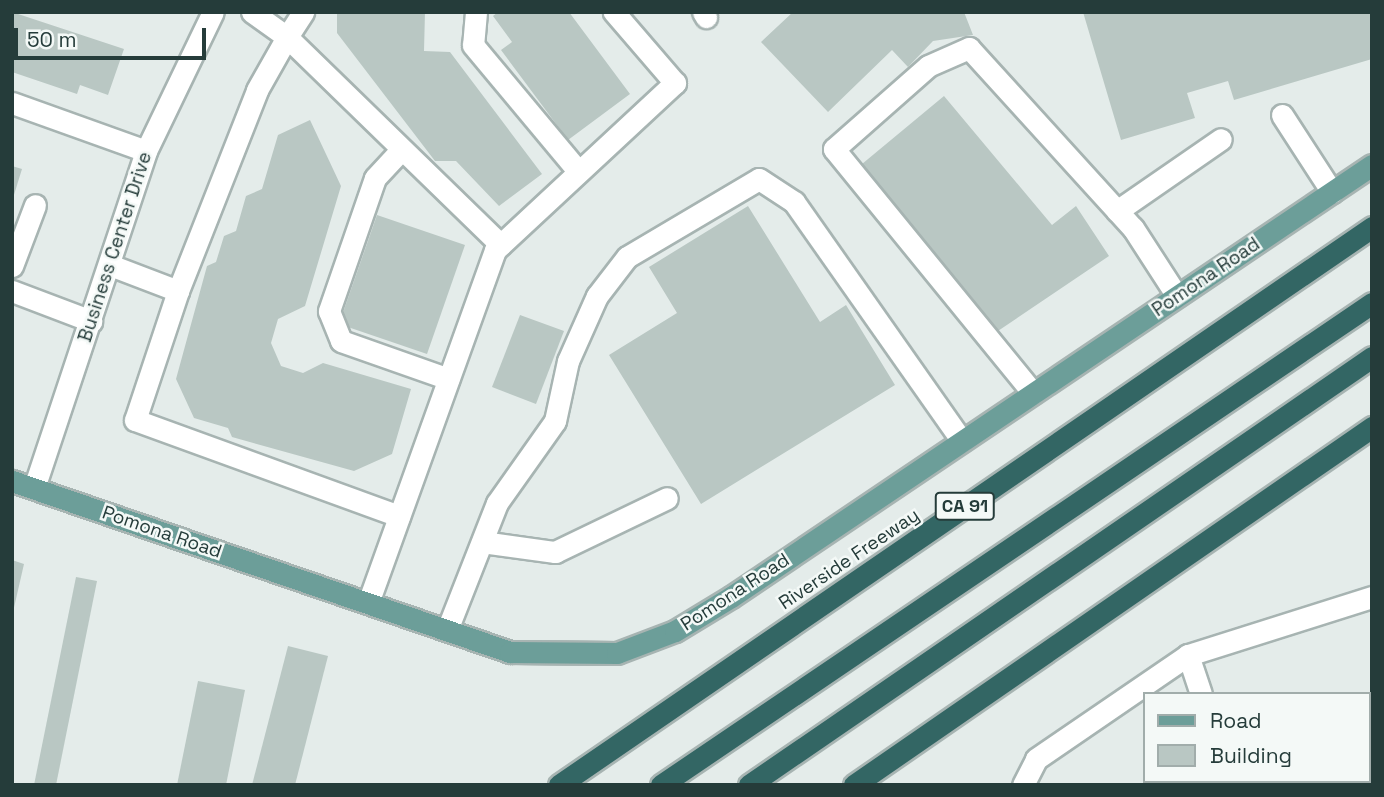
<!DOCTYPE html>
<style>
body{margin:0}
#map{position:relative;width:1384px;height:797px;overflow:hidden;background:#e4ecea;font-family:"Space Grotesk",sans-serif}
div>[style]{position:absolute}
[style*='--x']{left:calc(var(--x)*1px);top:calc(var(--y)*1px);width:calc(var(--w)*1px);rotate:calc(var(--a)*1deg)}
.building>*{inset:0;background:#b9c7c3}
.roads{filter:drop-shadow(2px 0 #a7b4b2) drop-shadow(-2px 0 #a7b4b2) drop-shadow(0 2px #a7b4b2) drop-shadow(0 -2px #a7b4b2)}
.minor>*{height:21px;margin:-10.5px;padding:0 10.5px;transform-origin:10.5px;border-radius:10.5px;background:#fff}
.major>*{height:21px;margin:-10.5px;padding:0 10.5px;transform-origin:10.5px;border-radius:10.5px;background:#6c9e99}
.highway>*{height:21px;margin:-10.5px;padding:0 10.5px;transform-origin:10.5px;border-radius:10.5px;background:#336664}
span{translate:-50% -50%;white-space:nowrap;text-align:center;line-height:1.15;-webkit-text-stroke:5px #f4f9f7;paint-order:stroke}
.shield-label span{padding:2px 5px;background:#f4f9f7;border:2px solid;border-radius:5px;-webkit-text-stroke-width:0}
.shield-label{font-size:18px;color:#253c3a;font-weight:700}
.street-label{font-size:19px;color:#253c3a}
.frame{position:absolute;inset:0;border:14px solid #253c3a;pointer-events:none}
.legend{position:absolute;left:1143px;top:692px;width:228px;height:91px;box-sizing:border-box;background:#f4f9f7;border:2px solid #a1adab;margin:0;padding:9px 12px;list-style:none;font-size:21px;color:#253c3a}
.legend li{display:flex;align-items:center;gap:14px;height:35px}
.legend b{width:35px;border:2px solid #a1adab}
.scale{position:absolute;left:14px;top:28px;width:192px;height:32px;box-sizing:border-box;border:4px solid #253c3a;border-top:0;padding-left:9px;font-size:21px;line-height:24px;white-space:nowrap;color:#253c3a;-webkit-text-stroke:5px #f4f9f7;paint-order:stroke}
</style>
<div id="map">
<div class="building">
<i style="clip-path:polygon(12px 12px,124px 49px,108px 95px,80px 85px,77px 94px,12px 72px)"></i>
<i style="clip-path:polygon(337px 12px,425px 12px,424px 51px,450px 52px,542px 174px,499px 206px,456px 161px,435px 161px,337px 33px)"></i>
<i style="clip-path:polygon(498px 12px,569px 12px,630px 94px,568px 140px,501px 50px,512px 42px,493px 16px)"></i>
<i style="clip-path:polygon(793px 12px,964px 12px,973px 35px,933px 41px,908px 67px,892px 50px,828px 112px,761px 42px)"></i>
<i style="clip-path:polygon(1083px 12px,1372px 12px,1372px 59px,1234px 100px,1228px 81px,1187px 93px,1195px 118px,1121px 140px)"></i>
<i style="clip-path:polygon(944px 96px,1052px 225px,1076px 206px,1109px 256px,992px 335px,856px 169px)"></i>
<i style="clip-path:polygon(310px 120px,341px 186px,305px 306px,278px 319px,271px 343px,281px 366px,303px 373px,323px 363px,411px 389px,392px 454px,354px 471px,232px 437px,228px 428px,194px 418px,176px 379px,207px 266px,216px 262px,224px 236px,236px 231px,246px 196px,262px 189px,278px 135px)"></i>
<i style="clip-path:polygon(12px 166px,22px 169px,13px 198px,12px 197px)"></i>
<i style="clip-path:polygon(748px 206px,820px 322px,846px 305px,895px 385px,701px 504px,609px 355px,677px 313px,649px 267px)"></i>
<i style="clip-path:polygon(377px 215px,465px 245px,427px 354px,339px 324px)"></i>
<i style="clip-path:polygon(520px 315px,564px 331px,536px 404px,492px 387px)"></i>
<i style="clip-path:polygon(12px 560px,24px 564px,13px 612px,12px 612px)"></i>
<i style="clip-path:polygon(76px 577px,97px 581px,56px 785px,34px 785px)"></i>
<i style="clip-path:polygon(288px 646px,328px 656px,295px 785px,252px 785px)"></i>
<i style="clip-path:polygon(198px 681px,245px 690px,226px 785px,177px 785px)"></i>
</div>
<div class="roads">
<div class="minor">
<i style="--x:252;--y:12;--w:43;--a:35.5"></i>
<i style="--x:287;--y:37;--w:30;--a:-57"></i>
<i style="--x:476;--y:12;--w:33;--a:95"></i>
<i style="--x:473;--y:45;--w:165;--a:50.2"></i>
<i style="--x:703;--y:12;--w:6;--a:59"></i>
<i style="--x:12;--y:103;--w:142;--a:19.7"></i>
<i style="--x:1282;--y:115;--w:92;--a:57"></i>
<i style="--x:401;--y:150;--w:38;--a:133"></i>
<i style="--x:375;--y:178;--w:141;--a:109.1"></i>
<i style="--x:329;--y:311;--w:32;--a:68"></i>
<i style="--x:341;--y:341;--w:114;--a:19.4"></i>
<i style="--x:1117;--y:211;--w:126;--a:-34.7"></i>
<i style="--x:110;--y:265;--w:73;--a:20.9"></i>
<i style="--x:178;--y:291;--w:136;--a:108.4"></i>
<i style="--x:135;--y:420;--w:281;--a:20"></i>
<i style="--x:12;--y:266;--w:65;--a:-69.3"></i>
<i style="--x:12;--y:291;--w:85;--a:20.8"></i>
<i style="--x:178;--y:291;--w:216;--a:-68.5"></i>
<i style="--x:257;--y:90;--w:61;--a:-60.5"></i>
<i style="--x:287;--y:37;--w:298;--a:44.2"></i>
<i style="--x:1033;--y:393;--w:315;--a:-129.2"></i>
<i style="--x:834;--y:149;--w:125;--a:-41.4"></i>
<i style="--x:928;--y:66;--w:45;--a:-23.7"></i>
<i style="--x:969;--y:48;--w:244;--a:47.7"></i>
<i style="--x:1133;--y:228;--w:81;--a:57.1"></i>
<i style="--x:34;--y:488;--w:355;--a:-71.6"></i>
<i style="--x:146;--y:151;--w:154;--a:-64.3"></i>
<i style="--x:482;--y:542;--w:74;--a:7.8"></i>
<i style="--x:555;--y:552;--w:124;--a:-25.7"></i>
<i style="--x:368;--y:603;--w:375;--a:-70.2"></i>
<i style="--x:495;--y:250;--w:246;--a:-42.9"></i>
<i style="--x:675;--y:83;--w:94;--a:-130.7"></i>
<i style="--x:447;--y:630;--w:136;--a:-68.5"></i>
<i style="--x:497;--y:503;--w:100;--a:-54.7"></i>
<i style="--x:555;--y:421;--w:61;--a:-77.8"></i>
<i style="--x:568;--y:361;--w:71;--a:-66"></i>
<i style="--x:597;--y:296;--w:49;--a:-52.4"></i>
<i style="--x:627;--y:257;--w:153;--a:-30.6"></i>
<i style="--x:759;--y:179;--w:42;--a:33.3"></i>
<i style="--x:794;--y:202;--w:292;--a:54.9"></i>
<i style="--x:1188;--y:655;--w:41;--a:71.6"></i>
<i style="--x:1229;--y:781;--w:4;--a:76"></i>
<i style="--x:1023;--y:785;--w:29;--a:-63"></i>
<i style="--x:1036;--y:759;--w:184;--a:-34.4"></i>
<i style="--x:1188;--y:655;--w:193;--a:-17.5"></i>
</div>
<div class="major">
<i style="--x:12;--y:481;--w:527;--a:18.95"></i>
<i style="--x:510;--y:652;--w:107;--a:0.5"></i>
<i style="--x:617;--y:653;--w:62;--a:-20.8"></i>
<i style="--x:675;--y:631;--w:66;--a:-31.3"></i>
<i style="--x:731;--y:597;--w:773;--a:-33.98"></i>
</div>
<div class="highway">
<i style="--x:559;--y:785;--w:986;--a:-34.46"></i>
<i style="--x:661;--y:785;--w:859;--a:-34.13"></i>
<i style="--x:749;--y:785;--w:756;--a:-34.49"></i>
<i style="--x:854;--y:785;--w:630;--a:-34.65"></i>
</div>
</div>
<div class="shield-label">
<span style="left:965px;top:506px">CA 91</span>
</div>
<div class="street-label">
<span style="left:115px;top:247px;rotate:-72deg">Business Center Drive</span>
<span style="left:1206px;top:277px;rotate:-34deg">Pomona Road</span>
<span style="left:162px;top:532px;rotate:19deg">Pomona Road</span>
<span style="left:849px;top:559px;rotate:-34deg">Riverside Freeway</span>
<span style="left:735px;top:592px;rotate:-33deg">Pomona Road</span>
</div>
<div class="frame"></div>
<ul class="legend">
<li><b style="height:9px;background:#6c9e99"></b>Road</li>
<li><b style="height:19px;background:#b9c7c3"></b>Building</li>
</ul>
<div class="scale">50 m</div>
</div>
